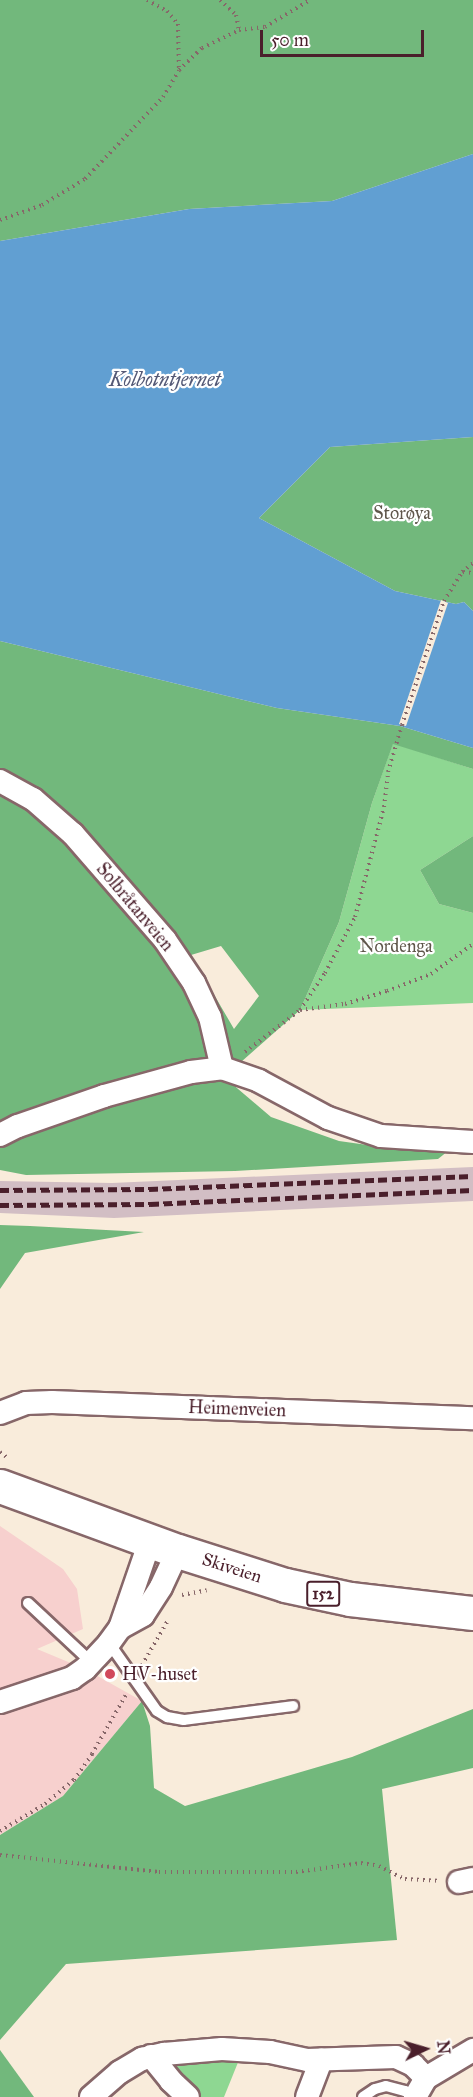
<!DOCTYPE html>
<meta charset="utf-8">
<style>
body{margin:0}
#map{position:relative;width:473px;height:2097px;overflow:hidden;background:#f9ecdb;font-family:"IM FELL Great Primer",serif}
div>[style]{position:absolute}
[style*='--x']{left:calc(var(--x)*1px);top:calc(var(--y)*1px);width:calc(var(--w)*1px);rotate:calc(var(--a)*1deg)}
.built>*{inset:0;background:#f7d0ce}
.industrial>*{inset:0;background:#d2bec4}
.green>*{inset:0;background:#8ed792}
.forest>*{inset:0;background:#72b87c}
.water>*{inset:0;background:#619fd2}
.pier>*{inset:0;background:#f9ecdb}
.path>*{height:4px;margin-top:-2px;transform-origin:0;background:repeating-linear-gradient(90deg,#876769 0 1.5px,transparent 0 6px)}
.roads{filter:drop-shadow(2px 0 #876769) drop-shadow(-2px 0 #876769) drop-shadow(0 2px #876769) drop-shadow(0 -2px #876769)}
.lane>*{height:10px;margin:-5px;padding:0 5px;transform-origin:5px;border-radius:5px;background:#fff}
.street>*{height:22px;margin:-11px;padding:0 11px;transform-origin:11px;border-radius:11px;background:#fff}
.primary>*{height:33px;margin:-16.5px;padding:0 16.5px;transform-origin:16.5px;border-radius:16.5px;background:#fff}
.rail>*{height:4.5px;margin-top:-2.25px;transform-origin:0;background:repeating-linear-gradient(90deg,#4a1f2b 0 9px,transparent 0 13.5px)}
.dots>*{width:16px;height:16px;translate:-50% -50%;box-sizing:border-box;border:3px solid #fff;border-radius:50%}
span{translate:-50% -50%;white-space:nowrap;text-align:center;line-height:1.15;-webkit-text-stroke:4.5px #fff;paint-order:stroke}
.shield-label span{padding:2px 4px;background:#fff;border:2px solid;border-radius:4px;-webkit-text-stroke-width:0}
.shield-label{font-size:16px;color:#4a1f2b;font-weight:700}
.park-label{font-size:18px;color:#5e564a}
.street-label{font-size:18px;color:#4a1f2b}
.poi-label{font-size:18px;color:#4a1f2b}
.left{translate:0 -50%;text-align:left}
.water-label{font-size:20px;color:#545976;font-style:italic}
.north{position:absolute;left:395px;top:2019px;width:60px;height:60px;-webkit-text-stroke:4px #fff;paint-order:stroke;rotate:85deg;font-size:16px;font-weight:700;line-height:24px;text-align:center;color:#4a1f2b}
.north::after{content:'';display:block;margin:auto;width:21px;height:27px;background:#4a1f2b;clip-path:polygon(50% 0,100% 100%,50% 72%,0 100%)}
.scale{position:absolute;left:260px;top:30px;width:164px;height:27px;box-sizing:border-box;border:3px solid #4a1f2b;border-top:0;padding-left:8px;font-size:18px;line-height:21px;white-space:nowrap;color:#4a1f2b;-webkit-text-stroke:4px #fff;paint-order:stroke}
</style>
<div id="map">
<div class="built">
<i style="clip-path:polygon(0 1526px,63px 1569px,77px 1589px,83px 1629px,37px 1649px,85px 1669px,142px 1701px,63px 1796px,0 1835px)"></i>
</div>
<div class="industrial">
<i style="clip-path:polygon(473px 1167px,473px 1201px,114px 1218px,0 1213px,0 1181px,112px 1183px)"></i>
</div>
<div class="green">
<i style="clip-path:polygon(393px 743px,473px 769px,473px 836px,420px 870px,439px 904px,473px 913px,473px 1003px,300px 1010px,339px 922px,372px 803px)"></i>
<i style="clip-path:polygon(241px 2055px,224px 2097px,198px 2097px,179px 2083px,168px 2058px)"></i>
</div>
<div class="forest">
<i style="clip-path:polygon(0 0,473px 0,473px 154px,332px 201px,189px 209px,0 241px)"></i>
<i style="clip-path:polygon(473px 437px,473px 611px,464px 602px,456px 604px,395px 591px,259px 518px,330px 447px)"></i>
<i style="clip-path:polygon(evenodd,0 641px,277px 708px,400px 726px,473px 748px,473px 769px,393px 744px,372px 803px,339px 922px,300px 1010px,224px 1077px,271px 1117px,339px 1141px,410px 1151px,448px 1151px,438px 1159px,235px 1171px,26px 1175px,0 1170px,0 641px,221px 946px,259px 996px,234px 1029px,191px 955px,221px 946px)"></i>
<i style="clip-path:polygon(473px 836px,473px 913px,439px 904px,420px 870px)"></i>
<i style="clip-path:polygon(0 1225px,30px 1226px,144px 1232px,25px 1253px,0 1289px)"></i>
<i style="clip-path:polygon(142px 1701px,150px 1726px,154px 1788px,185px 1806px,352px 1757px,473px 1709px,473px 1768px,382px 1789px,397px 1940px,66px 1964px,0 2040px,0 1835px,63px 1796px)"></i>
<i style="clip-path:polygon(0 2050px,34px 2097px,0 2097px)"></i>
</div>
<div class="water">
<i style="clip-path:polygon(473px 154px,473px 437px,330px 447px,259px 518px,395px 591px,456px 604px,464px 602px,473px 611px,473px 748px,400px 726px,277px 708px,0 641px,0 241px,189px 209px,332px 201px)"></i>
</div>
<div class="pier">
<i style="clip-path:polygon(441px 600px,448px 603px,406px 726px,399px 724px)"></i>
</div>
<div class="path">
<i style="--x:147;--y:0;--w:23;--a:29"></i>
<i style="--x:167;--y:11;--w:17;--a:50"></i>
<i style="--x:178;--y:24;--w:46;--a:88.8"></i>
<i style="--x:220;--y:0;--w:22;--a:43"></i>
<i style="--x:236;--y:15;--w:15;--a:79"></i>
<i style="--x:0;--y:220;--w:45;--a:-19.7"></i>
<i style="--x:42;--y:205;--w:50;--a:-31.2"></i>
<i style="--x:85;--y:179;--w:113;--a:-46.4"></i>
<i style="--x:163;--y:97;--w:31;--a:-59"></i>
<i style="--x:179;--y:70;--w:32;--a:-44"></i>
<i style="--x:202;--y:48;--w:41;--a:-25.9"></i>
<i style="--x:239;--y:30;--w:26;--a:-7"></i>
<i style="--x:265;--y:27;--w:52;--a:-31"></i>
<i style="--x:463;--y:572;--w:10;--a:6"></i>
<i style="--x:300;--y:1010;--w:45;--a:-7.6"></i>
<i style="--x:345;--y:1004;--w:44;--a:-17.2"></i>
<i style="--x:387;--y:991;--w:47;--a:-21.1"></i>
<i style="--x:431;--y:974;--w:52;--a:-35.5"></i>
<i style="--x:245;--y:1052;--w:69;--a:-37.4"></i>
<i style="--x:300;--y:1010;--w:45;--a:-56"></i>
<i style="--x:325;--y:973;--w:64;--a:-61.8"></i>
<i style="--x:355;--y:917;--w:114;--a:-75.2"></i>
<i style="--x:384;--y:807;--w:35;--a:-83"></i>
<i style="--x:388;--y:772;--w:49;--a:-73.4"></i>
<i style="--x:402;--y:725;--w:131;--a:-71.3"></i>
<i style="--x:444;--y:601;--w:34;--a:-58"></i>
<i style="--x:462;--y:572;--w:14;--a:-39"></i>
<i style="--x:0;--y:1452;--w:11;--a:38"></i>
<i style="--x:182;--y:1595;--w:25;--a:-11"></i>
<i style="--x:142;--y:1665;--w:50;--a:-59.8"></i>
<i style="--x:0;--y:1831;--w:52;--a:-31"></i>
<i style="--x:45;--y:1804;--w:38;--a:-40"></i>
<i style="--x:74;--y:1780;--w:32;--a:-55"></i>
<i style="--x:92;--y:1754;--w:70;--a:-60.2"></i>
<i style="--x:0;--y:1855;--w:160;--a:6.1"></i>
<i style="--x:159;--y:1872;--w:137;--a:0"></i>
<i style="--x:296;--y:1872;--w:66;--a:-7.9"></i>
<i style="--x:361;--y:1863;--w:18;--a:9"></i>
<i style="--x:379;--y:1866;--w:29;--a:27"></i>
<i style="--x:405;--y:1879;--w:33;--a:3"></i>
</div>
<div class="roads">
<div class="lane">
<i style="--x:28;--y:1603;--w:86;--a:43.1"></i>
<i style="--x:109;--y:1643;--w:83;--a:54.8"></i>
<i style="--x:157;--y:1711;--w:12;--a:31"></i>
<i style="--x:167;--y:1717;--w:17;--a:10"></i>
<i style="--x:184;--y:1720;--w:110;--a:-7.3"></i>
<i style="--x:363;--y:2097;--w:14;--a:-34"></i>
<i style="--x:375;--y:2089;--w:11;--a:-15"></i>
<i style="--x:386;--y:2086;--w:20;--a:15"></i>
<i style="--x:405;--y:2091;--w:12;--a:31"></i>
</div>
<div class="street">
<i style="--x:0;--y:781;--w:38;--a:29"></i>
<i style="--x:33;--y:799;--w:53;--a:41.2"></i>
<i style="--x:73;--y:834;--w:140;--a:49"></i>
<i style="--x:165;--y:940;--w:52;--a:56"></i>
<i style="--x:194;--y:983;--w:38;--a:65"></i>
<i style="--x:210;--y:1017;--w:52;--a:76.8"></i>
<i style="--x:0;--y:1135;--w:20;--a:-27"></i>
<i style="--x:18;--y:1126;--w:91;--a:-19.2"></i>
<i style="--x:104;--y:1096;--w:90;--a:-15.4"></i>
<i style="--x:191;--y:1072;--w:31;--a:-7"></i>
<i style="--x:222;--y:1068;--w:39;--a:19"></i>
<i style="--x:259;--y:1081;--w:78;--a:28.2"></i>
<i style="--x:328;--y:1118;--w:56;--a:18.8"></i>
<i style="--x:381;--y:1136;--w:92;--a:3.7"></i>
<i style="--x:0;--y:1413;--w:28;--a:-21"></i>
<i style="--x:26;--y:1403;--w:26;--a:-2"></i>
<i style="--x:52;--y:1402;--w:421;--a:2.2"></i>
<i style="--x:120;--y:1628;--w:26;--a:-29"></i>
<i style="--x:143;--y:1615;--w:33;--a:-57"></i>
<i style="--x:161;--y:1587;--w:40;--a:-65"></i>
<i style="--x:0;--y:1702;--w:76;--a:-18.4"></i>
<i style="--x:72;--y:1678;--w:16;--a:-35"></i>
<i style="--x:85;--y:1669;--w:35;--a:-47"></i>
<i style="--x:109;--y:1643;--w:19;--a:-54"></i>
<i style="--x:120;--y:1628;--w:92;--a:-71"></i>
<i style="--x:459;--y:1882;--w:14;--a:-12"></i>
<i style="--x:151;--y:2056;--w:32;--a:51"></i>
<i style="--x:171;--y:2081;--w:23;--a:43"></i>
<i style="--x:91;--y:2097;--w:38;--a:-41"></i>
<i style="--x:120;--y:2072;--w:26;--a:-31"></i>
<i style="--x:142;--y:2059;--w:23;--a:-13"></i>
<i style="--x:164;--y:2054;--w:58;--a:-4.9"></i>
<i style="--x:222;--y:2049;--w:48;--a:3.6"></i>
<i style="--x:270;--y:2052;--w:38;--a:12"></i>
<i style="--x:307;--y:2060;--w:89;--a:-1.9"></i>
<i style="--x:396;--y:2057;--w:19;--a:25"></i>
<i style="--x:413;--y:2065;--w:18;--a:45"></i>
<i style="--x:307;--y:2097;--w:40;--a:-69"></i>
<i style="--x:415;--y:2097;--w:22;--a:-60"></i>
<i style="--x:426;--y:2078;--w:55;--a:-30.8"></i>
</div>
<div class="primary">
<i style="--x:0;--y:1486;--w:189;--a:20.1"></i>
<i style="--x:178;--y:1551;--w:112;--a:17.6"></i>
<i style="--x:285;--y:1585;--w:66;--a:12.2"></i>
<i style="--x:350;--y:1599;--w:124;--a:6.5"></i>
</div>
</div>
<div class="rail">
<i style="--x:0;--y:1190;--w:149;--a:-0.4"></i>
<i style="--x:149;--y:1189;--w:324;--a:-2.3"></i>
<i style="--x:0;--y:1205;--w:150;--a:-0.4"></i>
<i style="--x:150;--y:1204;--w:323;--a:-2.5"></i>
</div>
<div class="dots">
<i style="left:110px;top:1674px;background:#d1495b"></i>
</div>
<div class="shield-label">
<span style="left:323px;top:1594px">152</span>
</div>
<div class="park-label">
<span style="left:402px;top:513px">Storøya</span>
<span style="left:396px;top:946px">Nordenga</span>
</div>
<div class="street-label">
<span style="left:135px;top:907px;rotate:50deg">Solbråtanveien</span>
<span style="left:237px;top:1409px;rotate:2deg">Heimenveien</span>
<span style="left:232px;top:1568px;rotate:18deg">Skiveien</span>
</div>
<div class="poi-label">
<span class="left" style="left:122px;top:1674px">HV-huset</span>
</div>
<div class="water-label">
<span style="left:165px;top:379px">Kolbotntjernet</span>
</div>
<div class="north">N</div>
<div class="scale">50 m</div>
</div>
